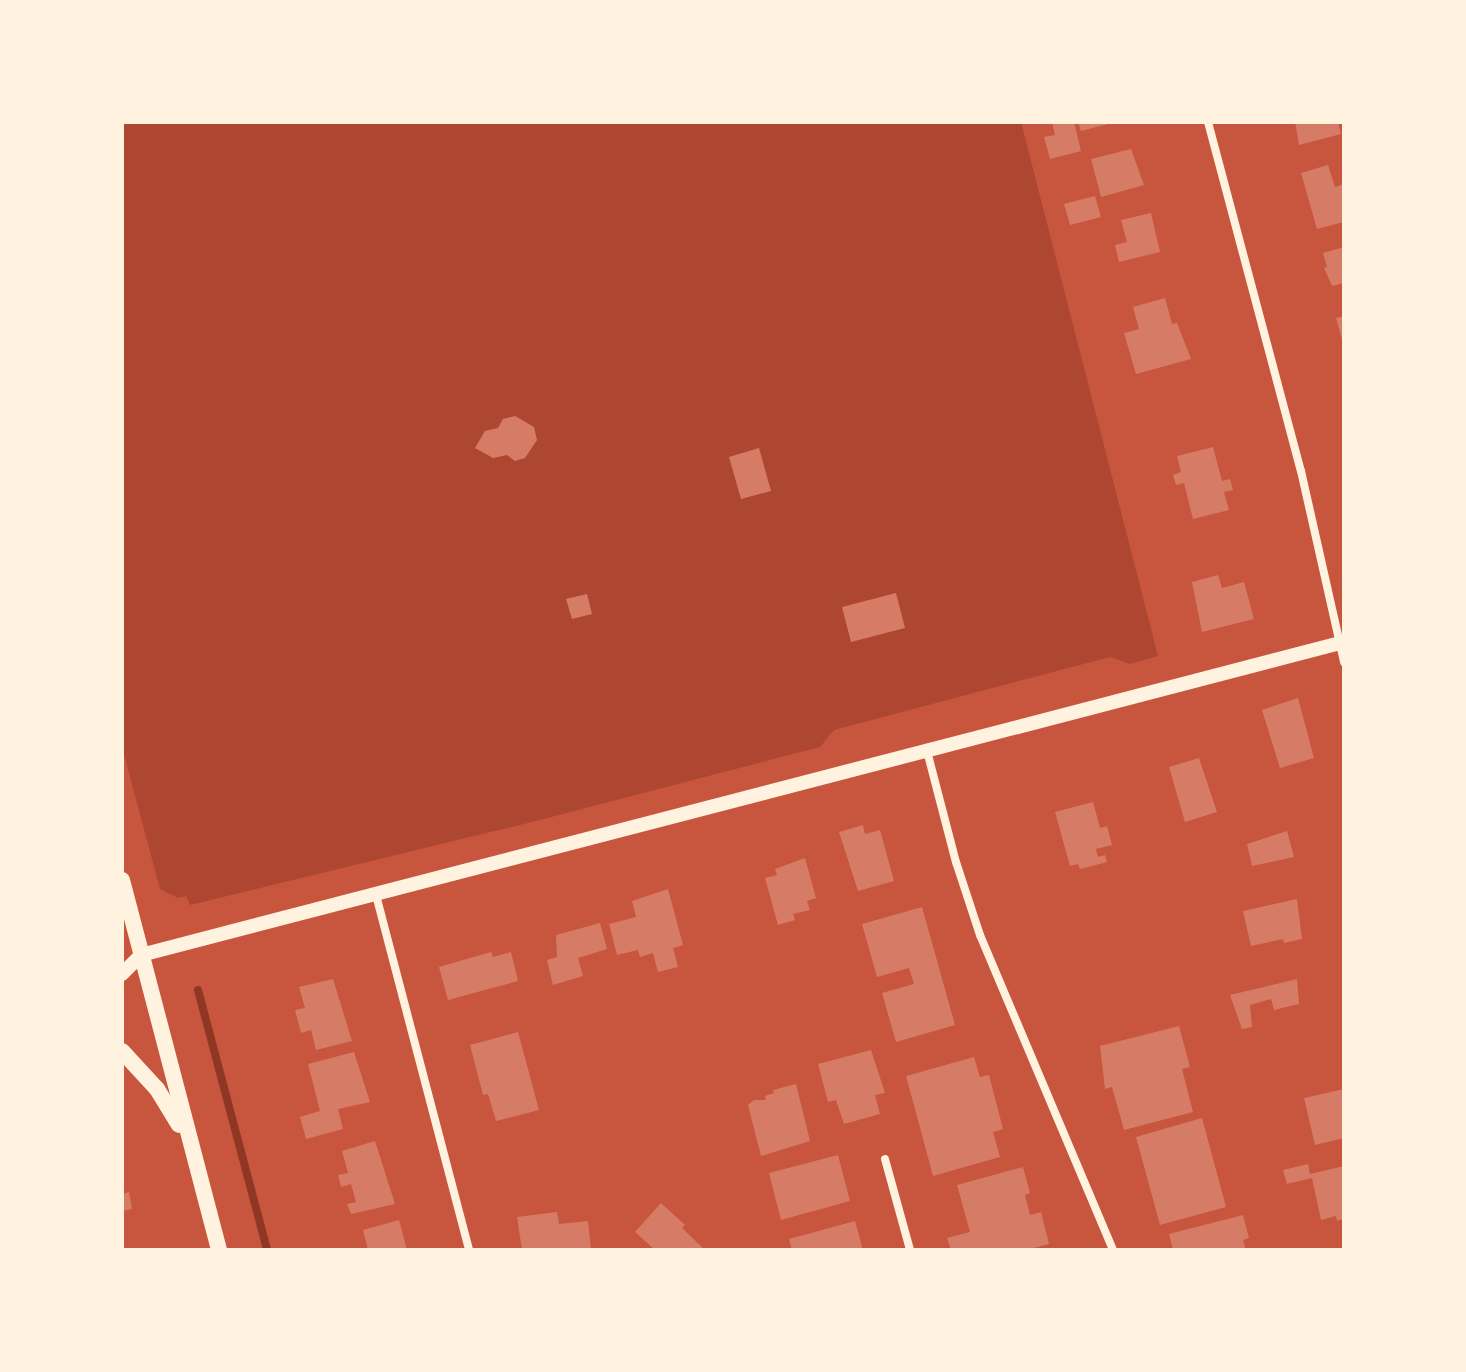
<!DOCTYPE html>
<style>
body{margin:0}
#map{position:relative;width:1466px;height:1372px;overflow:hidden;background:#c8553d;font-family:"Exo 2",sans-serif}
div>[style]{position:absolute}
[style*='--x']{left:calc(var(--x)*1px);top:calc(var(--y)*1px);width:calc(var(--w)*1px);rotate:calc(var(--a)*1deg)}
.green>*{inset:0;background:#ae4732}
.stream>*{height:8px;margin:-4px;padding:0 4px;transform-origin:4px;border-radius:4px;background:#8f3625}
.building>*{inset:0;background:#d67c66}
.minor>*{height:8px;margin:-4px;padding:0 4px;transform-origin:4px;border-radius:4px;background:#fff3e0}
.tertiary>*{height:14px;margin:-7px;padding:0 7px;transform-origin:7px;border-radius:7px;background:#fff3e0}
.secondary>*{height:16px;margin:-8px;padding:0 8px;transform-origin:8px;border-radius:8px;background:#fff3e0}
span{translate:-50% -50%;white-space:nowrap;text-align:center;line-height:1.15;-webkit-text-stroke:6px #fff3e0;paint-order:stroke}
.frame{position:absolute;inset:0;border:124px solid #fff3e0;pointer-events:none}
</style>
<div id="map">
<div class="green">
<i style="clip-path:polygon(132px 122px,1021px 122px,1158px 656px,1130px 664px,1110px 657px,834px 730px,820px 747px,528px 823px,190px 905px,186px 896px,178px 898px,160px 889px,122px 747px,122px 125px)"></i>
</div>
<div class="stream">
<i style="--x:198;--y:990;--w:269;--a:75.1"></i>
</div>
<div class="building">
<i style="clip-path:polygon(1052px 122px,1074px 122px,1081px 151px,1050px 159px,1044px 137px,1055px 135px)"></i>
<i style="clip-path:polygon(1078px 122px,1112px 122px,1112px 123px,1081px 131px)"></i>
<i style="clip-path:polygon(1295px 122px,1338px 122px,1341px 134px,1299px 145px)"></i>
<i style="clip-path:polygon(1131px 149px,1144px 185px,1101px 197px,1091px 159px)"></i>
<i style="clip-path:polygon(1328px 165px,1335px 187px,1344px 184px,1344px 222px,1317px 229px,1301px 173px)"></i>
<i style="clip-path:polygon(1095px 196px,1101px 217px,1070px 225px,1064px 204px)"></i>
<i style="clip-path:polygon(1151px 213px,1160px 252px,1119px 262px,1115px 245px,1127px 242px,1121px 220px)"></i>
<i style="clip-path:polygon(1344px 247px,1344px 283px,1332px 286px,1324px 268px,1327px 267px,1323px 253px)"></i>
<i style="clip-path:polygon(1165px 298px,1172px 324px,1177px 323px,1191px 359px,1136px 374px,1124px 333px,1139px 329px,1133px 307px)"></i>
<i style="clip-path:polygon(1344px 316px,1344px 343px,1343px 343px,1336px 318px)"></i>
<i style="clip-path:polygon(515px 416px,534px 427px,537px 440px,525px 458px,515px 461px,507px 455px,493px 458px,475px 448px,485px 431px,498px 428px,503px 419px)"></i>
<i style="clip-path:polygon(1213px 447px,1222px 481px,1230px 479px,1233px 490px,1224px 492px,1229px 510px,1193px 519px,1184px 483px,1176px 485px,1173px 475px,1181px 472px,1177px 456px)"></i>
<i style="clip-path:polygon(759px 448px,771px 491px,741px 499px,729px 457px)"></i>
<i style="clip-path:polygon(1218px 575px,1222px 588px,1244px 582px,1254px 619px,1202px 632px,1192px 582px)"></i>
<i style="clip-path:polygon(896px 593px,905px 628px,851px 642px,842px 607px)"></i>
<i style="clip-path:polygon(587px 594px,592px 614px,572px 619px,566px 599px)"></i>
<i style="clip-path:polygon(1298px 698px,1314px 758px,1280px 768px,1262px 710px)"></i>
<i style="clip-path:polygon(1199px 758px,1217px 812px,1185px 822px,1169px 767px)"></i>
<i style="clip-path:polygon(1093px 802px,1100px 828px,1107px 826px,1112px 845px,1096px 849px,1098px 857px,1105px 855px,1107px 862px,1080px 869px,1078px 864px,1070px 866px,1055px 812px)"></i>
<i style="clip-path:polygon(863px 825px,865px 834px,880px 830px,894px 881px,858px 891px,839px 832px)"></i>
<i style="clip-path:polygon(1287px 831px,1294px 857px,1252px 866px,1247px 844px)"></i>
<i style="clip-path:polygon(805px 858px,816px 898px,807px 901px,810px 910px,793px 914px,795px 920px,778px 925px,765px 878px,777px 875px,775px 869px)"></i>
<i style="clip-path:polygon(668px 889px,683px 945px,673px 948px,678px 967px,658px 972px,653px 953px,640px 957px,638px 950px,617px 955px,609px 924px,636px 917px,632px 901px)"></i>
<i style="clip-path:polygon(1297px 899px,1302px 939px,1284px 943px,1283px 939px,1251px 946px,1243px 911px)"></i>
<i style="clip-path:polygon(922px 907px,955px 1025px,896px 1042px,882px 993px,914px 984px,909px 968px,877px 977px,862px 924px)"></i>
<i style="clip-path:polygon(600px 923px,607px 949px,578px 958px,583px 976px,553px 985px,547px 960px,557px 957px,556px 935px)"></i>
<i style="clip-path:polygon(491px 952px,493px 957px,511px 952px,518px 981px,448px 1000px,439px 967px)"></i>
<i style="clip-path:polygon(333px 979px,352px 1041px,316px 1050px,311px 1030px,301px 1033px,295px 1010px,305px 1008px,299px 987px)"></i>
<i style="clip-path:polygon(1297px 979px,1299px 1004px,1274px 1010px,1271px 999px,1250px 1005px,1252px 1027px,1242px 1029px,1230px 995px)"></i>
<i style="clip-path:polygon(1179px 1026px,1190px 1067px,1182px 1069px,1193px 1112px,1124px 1130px,1112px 1087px,1105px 1089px,1100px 1046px)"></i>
<i style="clip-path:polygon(518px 1032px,539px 1110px,496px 1121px,488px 1094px,483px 1095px,470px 1045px)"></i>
<i style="clip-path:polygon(871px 1050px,885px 1093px,875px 1095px,880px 1114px,844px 1124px,836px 1100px,828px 1102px,818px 1064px)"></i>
<i style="clip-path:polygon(354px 1052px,370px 1102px,338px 1109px,343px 1129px,306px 1139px,300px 1117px,320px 1111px,308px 1064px)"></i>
<i style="clip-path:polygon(974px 1057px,980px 1077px,989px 1075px,1003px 1129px,993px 1132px,1000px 1157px,933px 1176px,906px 1076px)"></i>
<i style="clip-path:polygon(796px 1084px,810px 1141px,761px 1156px,748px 1105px,754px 1100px,766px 1100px,765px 1096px,774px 1093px,773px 1090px)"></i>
<i style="clip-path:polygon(1344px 1089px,1344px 1138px,1315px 1145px,1304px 1098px)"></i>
<i style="clip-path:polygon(1202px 1118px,1226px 1207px,1160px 1225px,1136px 1137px)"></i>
<i style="clip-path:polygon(375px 1141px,395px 1204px,351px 1214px,347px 1204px,356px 1202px,351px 1184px,341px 1187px,338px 1175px,348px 1173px,342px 1151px)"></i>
<i style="clip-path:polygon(838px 1155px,850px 1201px,781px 1220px,769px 1173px)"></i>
<i style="clip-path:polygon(1308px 1164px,1310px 1174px,1344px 1166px,1344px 1219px,1337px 1221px,1336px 1216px,1321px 1220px,1312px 1178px,1287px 1184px,1283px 1170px)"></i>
<i style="clip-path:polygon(1023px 1167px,1030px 1193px,1025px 1195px,1030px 1215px,1041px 1212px,1049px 1244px,1026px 1250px,951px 1250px,947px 1238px,970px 1232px,957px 1185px)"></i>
<i style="clip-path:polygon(129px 1192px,132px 1209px,122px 1211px,122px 1194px)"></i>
<i style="clip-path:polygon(661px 1203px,685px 1225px,682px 1228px,705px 1250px,655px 1250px,635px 1232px)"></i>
<i style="clip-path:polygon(557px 1212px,559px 1224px,588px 1221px,591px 1250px,522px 1250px,517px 1217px)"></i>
<i style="clip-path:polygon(1243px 1215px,1249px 1238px,1243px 1240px,1246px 1250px,1173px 1250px,1169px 1234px)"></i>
<i style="clip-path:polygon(399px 1220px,407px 1250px,368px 1250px,363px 1230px)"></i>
<i style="clip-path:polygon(855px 1221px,863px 1250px,792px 1250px,789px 1239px)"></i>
</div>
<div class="minor">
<i style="--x:1208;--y:122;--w:361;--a:75.1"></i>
<i style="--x:1301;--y:471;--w:196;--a:77.3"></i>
<i style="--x:927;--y:751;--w:115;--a:75.4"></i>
<i style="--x:956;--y:862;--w:77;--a:71.8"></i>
<i style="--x:980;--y:935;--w:342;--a:67.1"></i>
<i style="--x:376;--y:895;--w:367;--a:75.3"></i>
<i style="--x:885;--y:1159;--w:94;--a:74.6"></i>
</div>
<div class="tertiary">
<i style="--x:122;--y:974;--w:27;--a:-45"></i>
<i style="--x:141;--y:955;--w:1243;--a:-14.58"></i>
</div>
<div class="secondary">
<i style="--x:122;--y:880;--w:383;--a:75.3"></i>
<i style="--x:122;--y:1051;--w:52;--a:47.4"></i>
<i style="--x:157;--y:1089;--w:42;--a:58.6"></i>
</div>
<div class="frame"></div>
</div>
